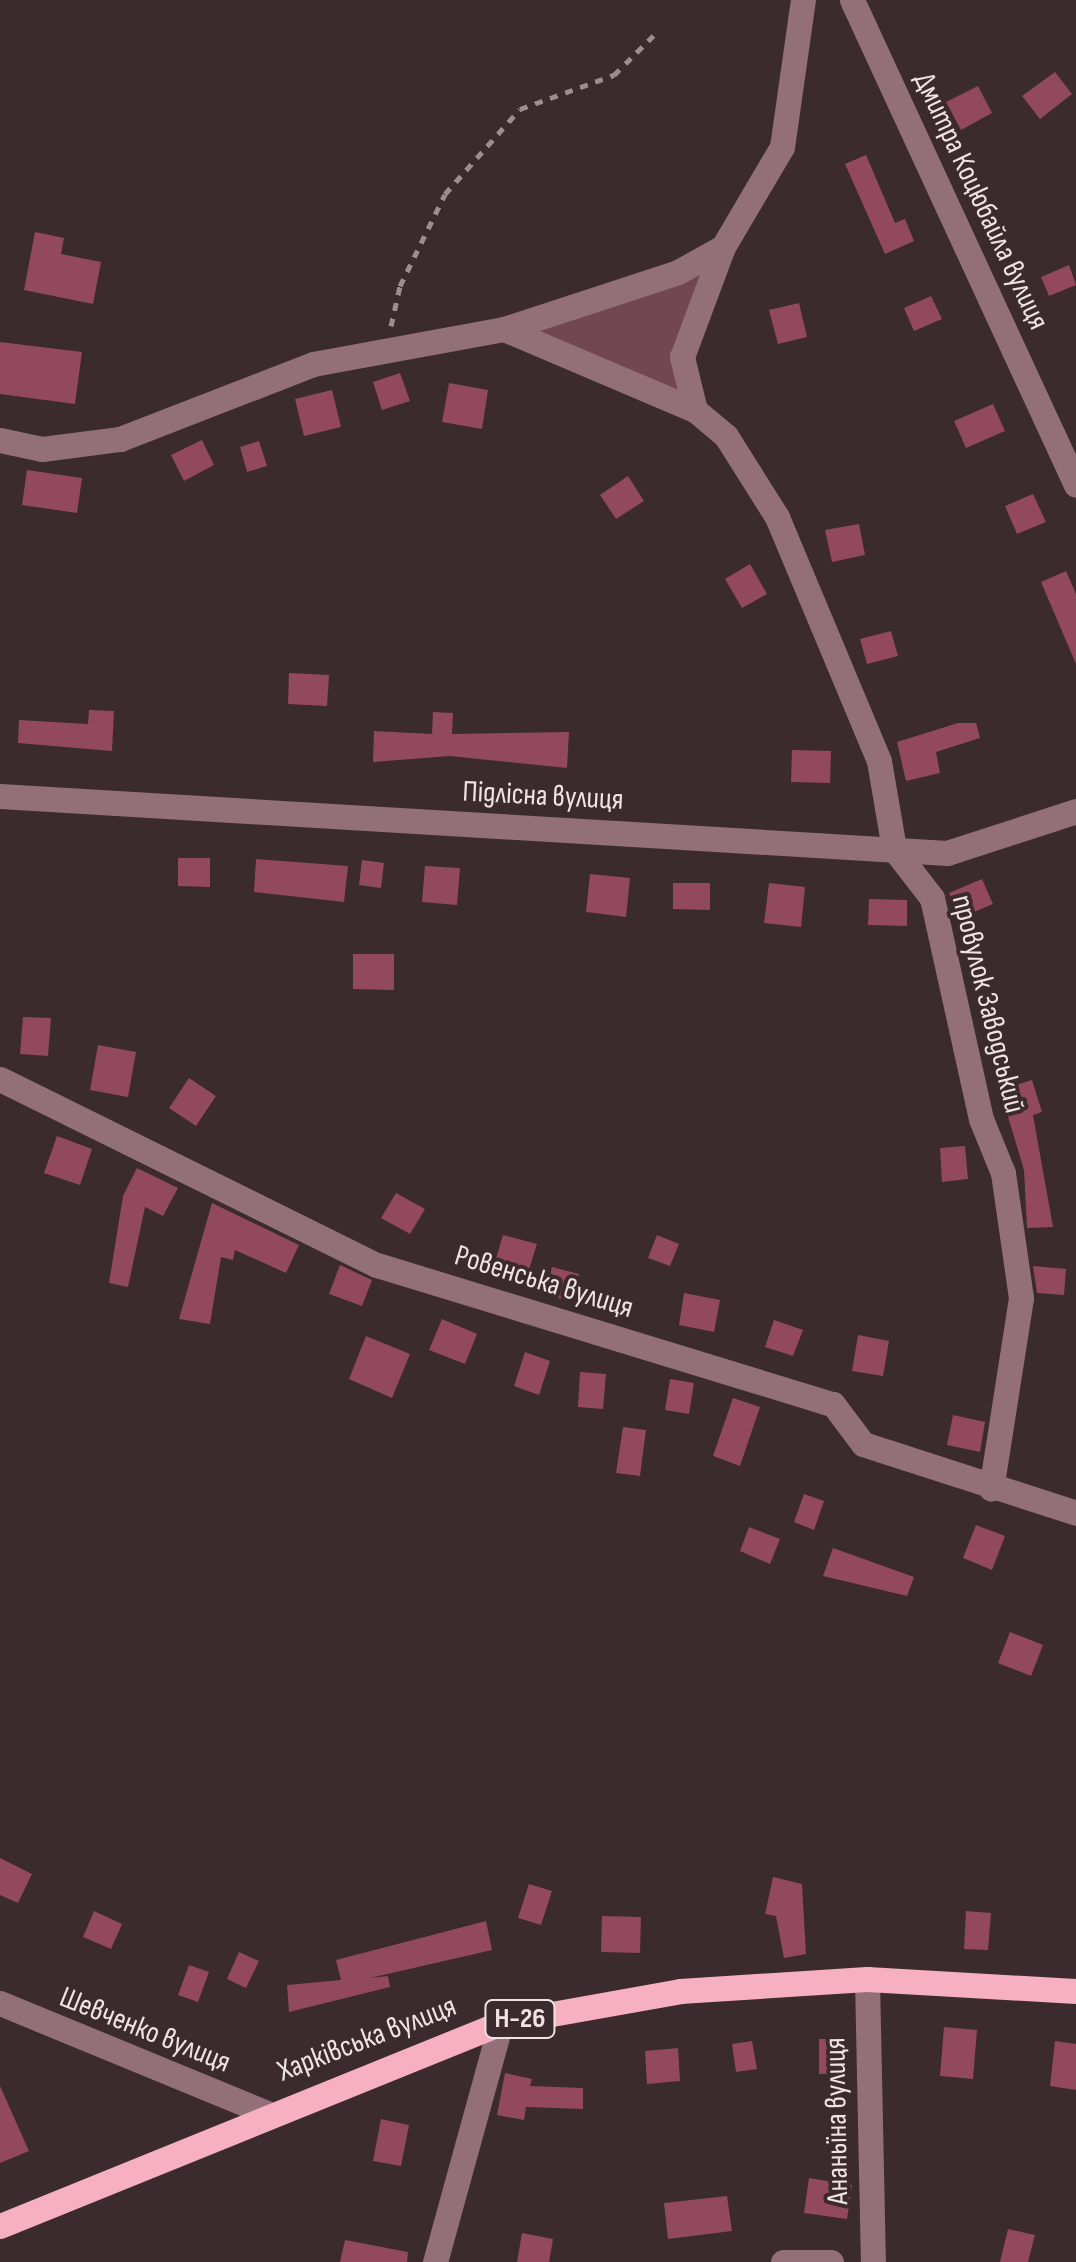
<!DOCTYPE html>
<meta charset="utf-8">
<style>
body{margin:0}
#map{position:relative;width:1076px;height:2262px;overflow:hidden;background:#3b2a2e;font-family:"Sofia Sans Condensed",sans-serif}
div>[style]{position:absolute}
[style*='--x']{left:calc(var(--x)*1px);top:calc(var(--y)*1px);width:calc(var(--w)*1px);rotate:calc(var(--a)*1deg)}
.green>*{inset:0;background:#724652}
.building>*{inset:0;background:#92485f}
.path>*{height:5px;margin-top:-2.5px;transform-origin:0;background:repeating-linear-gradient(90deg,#9b8d91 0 8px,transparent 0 16px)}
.minor>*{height:25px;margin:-12.5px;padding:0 12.5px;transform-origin:12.5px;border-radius:12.5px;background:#937079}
.major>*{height:25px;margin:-12.5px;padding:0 12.5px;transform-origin:12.5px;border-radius:12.5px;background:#f7afc2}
span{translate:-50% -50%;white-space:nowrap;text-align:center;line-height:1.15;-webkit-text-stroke:8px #3b2a2e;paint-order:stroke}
.shield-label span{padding:2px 8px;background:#3b2a2e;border:2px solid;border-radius:8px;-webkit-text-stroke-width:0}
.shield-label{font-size:28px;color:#efe3e6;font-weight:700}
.street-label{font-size:30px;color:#efe3e6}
</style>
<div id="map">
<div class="green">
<i style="clip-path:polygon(723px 247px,683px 368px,695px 410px,504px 329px)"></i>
</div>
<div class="building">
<i style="clip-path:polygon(1055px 72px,1072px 94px,1040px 119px,1022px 96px)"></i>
<i style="clip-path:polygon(978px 86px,992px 113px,961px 130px,946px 102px)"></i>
<i style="clip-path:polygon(866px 155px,895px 223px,905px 219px,914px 241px,885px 254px,845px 164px)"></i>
<i style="clip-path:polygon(35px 232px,64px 238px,61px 254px,101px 262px,93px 304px,24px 290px)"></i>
<i style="clip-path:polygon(1069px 265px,1076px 285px,1049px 296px,1041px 277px)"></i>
<i style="clip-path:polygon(931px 296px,942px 319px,914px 331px,904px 308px)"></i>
<i style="clip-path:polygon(799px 303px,807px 337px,778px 344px,769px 310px)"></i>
<i style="clip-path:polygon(0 342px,82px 352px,75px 404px,0 394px)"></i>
<i style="clip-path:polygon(400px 373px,410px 401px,382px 410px,373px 382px)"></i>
<i style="clip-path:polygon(449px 383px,488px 390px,482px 429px,442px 422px)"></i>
<i style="clip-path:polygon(332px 390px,341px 427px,304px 436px,295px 399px)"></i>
<i style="clip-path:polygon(993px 404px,1005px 431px,966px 448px,954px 421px)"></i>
<i style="clip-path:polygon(202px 440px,214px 465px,184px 481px,171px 455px)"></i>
<i style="clip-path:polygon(259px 441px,267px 466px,247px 472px,240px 447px)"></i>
<i style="clip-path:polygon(27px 470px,82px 478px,77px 513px,22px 505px)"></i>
<i style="clip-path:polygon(628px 476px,644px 501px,616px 519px,600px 495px)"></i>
<i style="clip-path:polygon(1033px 494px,1046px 522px,1017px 534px,1005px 506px)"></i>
<i style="clip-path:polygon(859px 524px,865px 555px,832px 562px,825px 530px)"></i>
<i style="clip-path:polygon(750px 564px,767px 594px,742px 608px,725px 579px)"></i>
<i style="clip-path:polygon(1066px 571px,1076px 594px,1076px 664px,1041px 582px)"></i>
<i style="clip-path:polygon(891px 631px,898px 656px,867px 664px,860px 639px)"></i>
<i style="clip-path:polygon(289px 673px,329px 675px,327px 706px,288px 704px)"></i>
<i style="clip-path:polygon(89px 710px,114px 711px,112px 751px,18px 743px,19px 720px,88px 724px)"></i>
<i style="clip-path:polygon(433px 712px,453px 713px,452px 734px,569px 732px,567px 768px,450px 756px,373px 762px,374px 731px,432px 734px)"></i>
<i style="clip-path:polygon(958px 723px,976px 723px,980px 738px,936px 752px,940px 773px,906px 781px,897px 742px)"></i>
<i style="clip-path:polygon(792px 750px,831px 751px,830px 783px,791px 782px)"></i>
<i style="clip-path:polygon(178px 858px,210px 858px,210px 887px,178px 886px)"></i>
<i style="clip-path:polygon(256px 859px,348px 866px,344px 902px,254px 892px)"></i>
<i style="clip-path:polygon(362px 860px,384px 863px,381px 888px,359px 885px)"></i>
<i style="clip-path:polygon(425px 866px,460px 868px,457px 905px,422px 902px)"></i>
<i style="clip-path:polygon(590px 874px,630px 878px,626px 917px,586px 912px)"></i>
<i style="clip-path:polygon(982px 879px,993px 904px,960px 918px,949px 893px)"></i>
<i style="clip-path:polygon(673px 883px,710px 883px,710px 910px,673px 909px)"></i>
<i style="clip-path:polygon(769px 883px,805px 887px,801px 927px,764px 923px)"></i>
<i style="clip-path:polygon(869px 899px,907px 900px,907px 926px,868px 925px)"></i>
<i style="clip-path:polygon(353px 954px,394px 954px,394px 990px,353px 989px)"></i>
<i style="clip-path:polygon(23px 1017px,51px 1018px,48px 1056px,20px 1054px)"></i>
<i style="clip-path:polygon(98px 1045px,136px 1052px,128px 1097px,90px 1090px)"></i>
<i style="clip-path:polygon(189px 1078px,216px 1096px,196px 1126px,169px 1108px)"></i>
<i style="clip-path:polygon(1032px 1080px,1042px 1112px,1033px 1115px,1053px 1227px,1027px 1228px,1024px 1170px,1000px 1090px)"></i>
<i style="clip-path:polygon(57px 1136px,92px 1149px,80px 1185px,44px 1173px)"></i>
<i style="clip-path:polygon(965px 1146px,968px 1179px,942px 1182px,940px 1148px)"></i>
<i style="clip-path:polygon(137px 1168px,178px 1188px,163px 1216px,145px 1207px,128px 1287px,109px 1283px,123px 1196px)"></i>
<i style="clip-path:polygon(396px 1193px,425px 1209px,410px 1234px,381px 1218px)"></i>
<i style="clip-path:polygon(212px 1203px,299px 1245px,286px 1273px,235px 1250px,233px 1260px,221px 1257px,210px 1324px,179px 1319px)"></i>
<i style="clip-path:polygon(503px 1235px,537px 1244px,526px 1279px,493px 1269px)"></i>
<i style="clip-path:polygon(657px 1235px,679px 1244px,670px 1266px,648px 1258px)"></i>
<i style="clip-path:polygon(340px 1265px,372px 1280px,362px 1306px,329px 1294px)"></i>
<i style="clip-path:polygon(1033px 1266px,1066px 1269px,1064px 1295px,1037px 1293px)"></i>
<i style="clip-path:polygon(552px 1267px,579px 1274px,571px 1301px,545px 1295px)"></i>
<i style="clip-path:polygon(684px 1293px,720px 1300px,714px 1332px,679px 1325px)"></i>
<i style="clip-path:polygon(442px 1319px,477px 1334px,465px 1364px,429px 1350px)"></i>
<i style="clip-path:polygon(774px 1320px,803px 1330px,793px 1356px,765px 1347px)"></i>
<i style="clip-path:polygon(858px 1335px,889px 1341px,883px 1376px,852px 1371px)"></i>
<i style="clip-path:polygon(366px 1336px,410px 1354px,392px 1398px,349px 1379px)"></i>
<i style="clip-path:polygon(525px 1352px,550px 1361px,539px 1395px,514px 1386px)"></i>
<i style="clip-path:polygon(580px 1372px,606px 1374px,603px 1409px,578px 1407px)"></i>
<i style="clip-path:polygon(670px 1379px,694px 1383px,689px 1414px,665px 1410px)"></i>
<i style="clip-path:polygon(733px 1398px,760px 1407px,740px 1466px,713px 1456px)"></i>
<i style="clip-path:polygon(953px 1415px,985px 1422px,980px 1452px,947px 1445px)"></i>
<i style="clip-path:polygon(623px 1427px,646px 1430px,640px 1476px,616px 1473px)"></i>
<i style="clip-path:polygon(804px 1494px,824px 1501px,814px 1530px,794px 1522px)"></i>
<i style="clip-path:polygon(976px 1525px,1005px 1536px,992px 1570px,963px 1558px)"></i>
<i style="clip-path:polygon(749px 1527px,780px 1539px,770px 1564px,740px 1551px)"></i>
<i style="clip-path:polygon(833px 1548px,914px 1577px,907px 1596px,823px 1576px)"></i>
<i style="clip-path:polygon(1010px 1632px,1043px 1645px,1031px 1676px,998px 1663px)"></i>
<i style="clip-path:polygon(0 1858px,32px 1874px,18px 1903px,0 1895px)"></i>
<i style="clip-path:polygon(773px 1877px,802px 1884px,806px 1954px,784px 1958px,776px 1916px,765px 1914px)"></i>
<i style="clip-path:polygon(529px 1884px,552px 1891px,541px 1925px,518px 1918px)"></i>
<i style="clip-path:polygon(94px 1911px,122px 1924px,111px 1949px,83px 1937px)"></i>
<i style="clip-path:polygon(966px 1911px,991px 1913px,988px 1950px,964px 1949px)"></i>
<i style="clip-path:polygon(602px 1916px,641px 1917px,640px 1953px,601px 1952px)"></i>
<i style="clip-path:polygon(486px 1921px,492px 1950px,370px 1978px,388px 1976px,390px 1987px,289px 2012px,287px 1985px,341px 1980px,336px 1960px)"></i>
<i style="clip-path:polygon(239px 1952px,259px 1961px,246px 1988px,227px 1979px)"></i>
<i style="clip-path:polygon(189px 1965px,209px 1972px,198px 2002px,178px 1995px)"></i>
<i style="clip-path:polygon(944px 2027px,977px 2030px,973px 2079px,940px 2076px)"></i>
<i style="clip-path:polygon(819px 2039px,846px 2039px,846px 2074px,819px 2074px)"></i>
<i style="clip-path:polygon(752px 2041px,757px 2069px,736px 2072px,732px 2044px)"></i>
<i style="clip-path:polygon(1055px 2041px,1076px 2044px,1076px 2090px,1050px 2086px)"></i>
<i style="clip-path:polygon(678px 2048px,680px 2081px,647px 2084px,645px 2051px)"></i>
<i style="clip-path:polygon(505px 2073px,532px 2079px,530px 2086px,583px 2088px,583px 2109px,526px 2107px,524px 2120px,497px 2115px)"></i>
<i style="clip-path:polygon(0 2086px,29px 2151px,0 2163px)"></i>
<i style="clip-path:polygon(381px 2119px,409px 2125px,401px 2166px,373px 2161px)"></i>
<i style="clip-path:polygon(809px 2178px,852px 2185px,847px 2219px,804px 2213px)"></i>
<i style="clip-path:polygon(727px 2196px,732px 2231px,668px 2239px,664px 2203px)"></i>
<i style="clip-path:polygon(1008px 2229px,1035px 2235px,1028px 2262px,1000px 2262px)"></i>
<i style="clip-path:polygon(522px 2233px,553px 2239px,549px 2262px,517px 2262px)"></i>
<i style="clip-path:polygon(345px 2240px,408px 2252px,407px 2262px,340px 2262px)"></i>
</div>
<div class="path">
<i style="--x:391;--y:326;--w:41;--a:-77.3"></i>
<i style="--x:400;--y:286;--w:102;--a:-63.9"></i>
<i style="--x:445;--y:194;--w:113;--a:-48.6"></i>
<i style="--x:520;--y:109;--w:100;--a:-19.9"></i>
<i style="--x:614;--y:75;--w:59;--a:-45"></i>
</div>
<div class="minor">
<i style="--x:852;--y:0;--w:534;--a:65.21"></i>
<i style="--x:504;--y:329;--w:207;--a:23"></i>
<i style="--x:695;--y:410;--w:40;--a:40"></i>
<i style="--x:726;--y:436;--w:96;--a:57.8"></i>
<i style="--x:777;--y:517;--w:264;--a:67.3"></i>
<i style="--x:879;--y:761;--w:89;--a:80.3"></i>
<i style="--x:894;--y:849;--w:62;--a:52.2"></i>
<i style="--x:932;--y:898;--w:226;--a:77.5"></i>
<i style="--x:981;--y:1119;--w:58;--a:67.8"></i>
<i style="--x:1003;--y:1173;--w:126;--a:81.8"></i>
<i style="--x:1021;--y:1298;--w:193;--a:98.9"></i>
<i style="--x:695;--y:410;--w:55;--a:-103.8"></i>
<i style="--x:682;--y:357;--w:117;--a:-69.6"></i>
<i style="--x:723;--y:247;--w:116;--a:-59.5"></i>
<i style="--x:782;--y:147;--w:148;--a:-81.9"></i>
<i style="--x:0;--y:440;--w:43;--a:12.1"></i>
<i style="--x:42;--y:449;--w:79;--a:-7.3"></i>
<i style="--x:120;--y:439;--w:207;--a:-21.2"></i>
<i style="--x:313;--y:364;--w:194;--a:-10.4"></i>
<i style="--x:504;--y:329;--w:183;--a:-18.1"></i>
<i style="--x:678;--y:272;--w:51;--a:-29.1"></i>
<i style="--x:0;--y:796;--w:949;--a:3.44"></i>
<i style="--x:947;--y:853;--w:136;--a:-18"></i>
<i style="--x:0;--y:1079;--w:420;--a:26.3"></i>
<i style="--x:377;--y:1265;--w:477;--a:17"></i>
<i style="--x:833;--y:1404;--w:50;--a:53.1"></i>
<i style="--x:863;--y:1444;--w:224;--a:17.9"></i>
<i style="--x:867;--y:1979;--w:283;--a:88.8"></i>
<i style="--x:0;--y:2003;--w:289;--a:22.4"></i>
<i style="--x:435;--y:2262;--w:248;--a:-74.6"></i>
<i style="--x:783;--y:2262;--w:48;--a:0"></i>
</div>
<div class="major">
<i style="--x:0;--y:2226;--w:541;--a:-22.06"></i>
<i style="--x:501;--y:2023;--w:182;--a:-10.1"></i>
<i style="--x:680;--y:1991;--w:187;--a:-3.7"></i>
<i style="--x:867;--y:1979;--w:209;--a:3.3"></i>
</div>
<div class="shield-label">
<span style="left:520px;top:2019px">Н-26</span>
</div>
<div class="street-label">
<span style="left:981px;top:201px;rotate:65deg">Дмитра Коцюбайла вулиця</span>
<span style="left:543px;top:796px;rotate:3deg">Підлісна вулиця</span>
<span style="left:988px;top:1004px;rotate:76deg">провулок Заводський</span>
<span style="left:544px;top:1282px;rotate:17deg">Ровенська вулиця</span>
<span style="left:145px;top:2030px;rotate:22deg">Шевченко вулиця</span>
<span style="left:367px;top:2039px;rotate:-21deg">Харківська вулиця</span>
<span style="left:837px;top:2121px;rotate:-91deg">Ананьїна вулиця</span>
</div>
</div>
